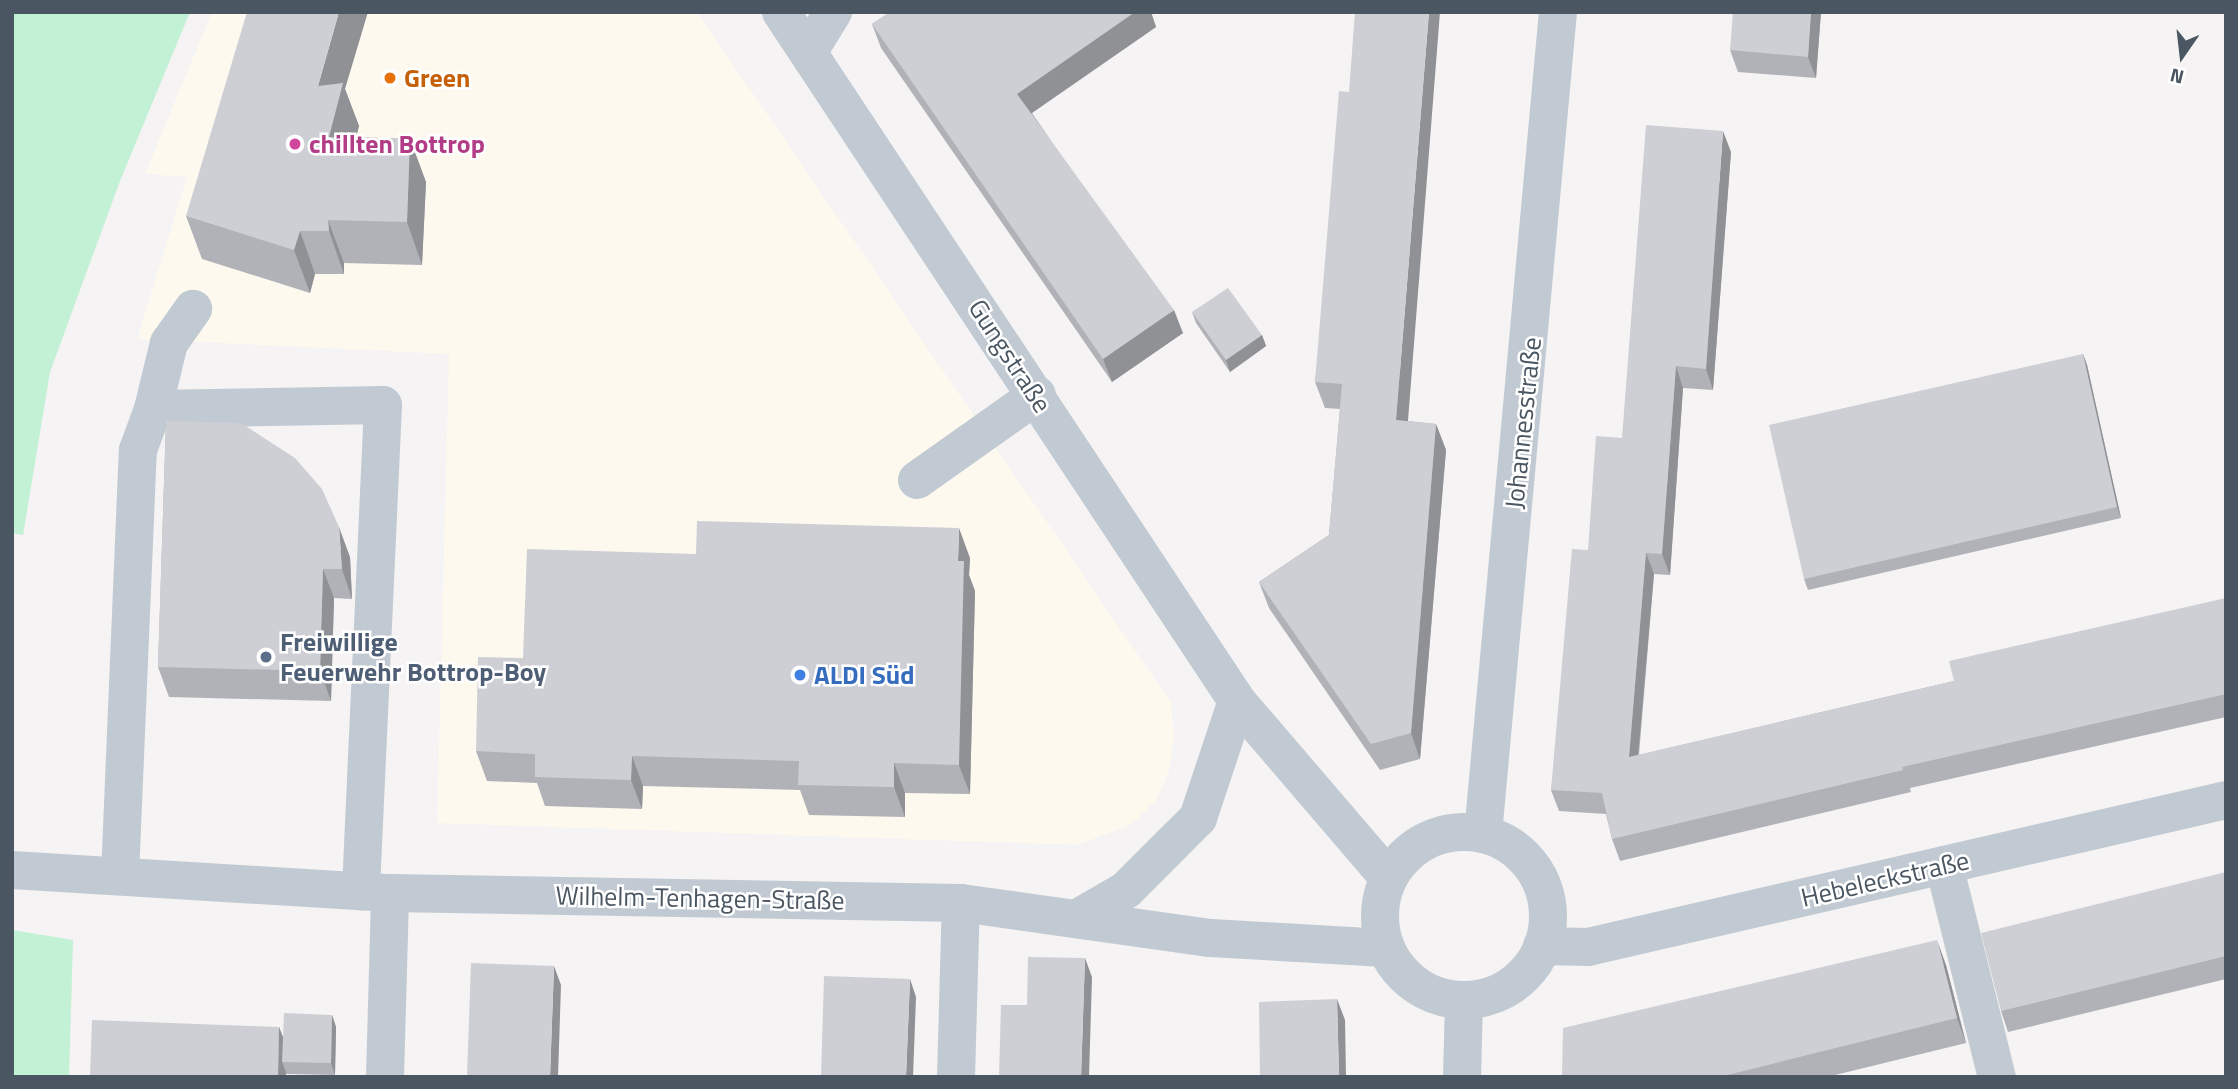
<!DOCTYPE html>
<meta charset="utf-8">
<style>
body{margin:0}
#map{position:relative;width:2238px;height:1089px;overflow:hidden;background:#f5f3f3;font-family:"Titillium Web",sans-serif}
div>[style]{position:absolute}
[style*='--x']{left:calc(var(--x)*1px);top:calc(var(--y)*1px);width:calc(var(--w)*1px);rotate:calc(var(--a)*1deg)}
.commercial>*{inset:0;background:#fdf9ef}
.green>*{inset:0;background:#c3f1d5}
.minor>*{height:38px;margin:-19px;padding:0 19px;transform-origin:19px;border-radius:19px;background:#c1cad2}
.minor>.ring{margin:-19px;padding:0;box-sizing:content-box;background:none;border:38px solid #c1cad2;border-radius:50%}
.wall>*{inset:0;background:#b0b2b7}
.shaded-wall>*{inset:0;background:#909195}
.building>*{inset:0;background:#cdcfd5}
.dots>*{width:19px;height:19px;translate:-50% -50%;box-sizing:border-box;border:4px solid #fff;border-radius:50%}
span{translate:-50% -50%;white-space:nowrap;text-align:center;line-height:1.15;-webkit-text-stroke:5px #fff;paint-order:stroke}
.food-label{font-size:26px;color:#c56008;font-weight:700}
.left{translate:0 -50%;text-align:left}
.hotel-label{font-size:26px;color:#b23c85;font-weight:700}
.street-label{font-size:26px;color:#4a5661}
.service-label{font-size:26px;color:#4e5e75;font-weight:700}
.shop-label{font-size:26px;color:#366cbe;font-weight:700}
.frame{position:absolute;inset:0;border:14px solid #4a5661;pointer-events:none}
.north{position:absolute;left:2147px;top:21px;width:70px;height:70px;-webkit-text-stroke:5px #fff;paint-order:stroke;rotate:194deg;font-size:19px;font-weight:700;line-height:28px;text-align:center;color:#4a5661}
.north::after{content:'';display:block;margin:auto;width:24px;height:32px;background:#4a5661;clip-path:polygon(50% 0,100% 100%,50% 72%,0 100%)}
</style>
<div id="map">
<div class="commercial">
<i style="clip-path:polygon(212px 12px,697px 12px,1171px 703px,1174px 735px,1169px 771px,1156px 800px,1132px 824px,1078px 845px,437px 823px,449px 354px,137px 339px,187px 177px,145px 174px)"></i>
</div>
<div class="green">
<i style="clip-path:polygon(12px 12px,190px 12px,120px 181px,50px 372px,23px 535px,12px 533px)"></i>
<i style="clip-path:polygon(12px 930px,73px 940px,69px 1077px,12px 1077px)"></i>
</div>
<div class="minor">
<i style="--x:781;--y:12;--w:826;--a:56.5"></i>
<i style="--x:1237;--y:701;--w:232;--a:49.4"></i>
<i style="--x:809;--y:51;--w:46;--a:-58.4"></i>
<i style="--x:153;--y:409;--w:68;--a:-76.4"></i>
<i style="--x:169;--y:343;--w:42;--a:-54.8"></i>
<i style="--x:917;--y:480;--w:147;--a:-35.3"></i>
<i class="ring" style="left:1380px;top:832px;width:130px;height:130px"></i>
<i style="--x:1483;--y:834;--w:825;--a:-84.79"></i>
<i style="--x:1944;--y:865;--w:219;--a:76"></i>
<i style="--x:12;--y:870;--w:379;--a:3.5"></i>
<i style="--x:390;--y:893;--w:571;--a:1"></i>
<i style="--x:961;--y:903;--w:252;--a:8"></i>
<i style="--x:1211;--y:938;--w:174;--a:3.3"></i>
<i style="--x:120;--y:876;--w:426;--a:-87.6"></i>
<i style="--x:138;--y:450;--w:44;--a:-69.9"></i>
<i style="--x:153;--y:409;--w:230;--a:-1"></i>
<i style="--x:383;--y:405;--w:487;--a:92.6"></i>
<i style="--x:1076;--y:919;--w:58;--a:-30.1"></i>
<i style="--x:1126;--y:890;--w:102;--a:-45"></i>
<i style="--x:1198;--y:818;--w:123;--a:-71.6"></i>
<i style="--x:1542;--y:946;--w:46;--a:1.2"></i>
<i style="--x:1588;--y:947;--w:655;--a:-12.97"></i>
<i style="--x:385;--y:1077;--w:184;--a:-88.4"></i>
<i style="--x:956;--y:1077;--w:174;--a:-88.4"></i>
<i style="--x:1462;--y:1077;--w:77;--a:-88.5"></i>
</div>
<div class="wall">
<i style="clip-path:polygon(890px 12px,1151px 12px,1156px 27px,1032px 113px,1183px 333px,1112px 382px,881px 48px,872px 24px)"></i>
<i style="clip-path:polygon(1821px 12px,1816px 78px,1738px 72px,1730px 50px)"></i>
<i style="clip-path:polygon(345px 89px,359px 126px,356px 137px,410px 139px,426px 182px,422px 265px,344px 263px,344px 274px,315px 274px,310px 293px,202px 259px,186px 216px)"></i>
<i style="clip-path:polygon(1349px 92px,1408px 421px,1436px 424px,1446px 450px,1420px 759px,1380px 770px,1269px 608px,1259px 582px,1329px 535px,1340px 409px,1325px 408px,1315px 382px)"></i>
<i style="clip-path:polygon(1731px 152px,1713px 390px,1683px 388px,1670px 575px,1654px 574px,1639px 755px,1954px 681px,2226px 598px,2226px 717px,1910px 788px,1911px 792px,1620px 861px,1612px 839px,1606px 814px,1559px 811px,1551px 790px,1588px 550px,1622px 438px)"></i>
<i style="clip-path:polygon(1192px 312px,1262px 335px,1266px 346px,1230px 372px,1196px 323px)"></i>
<i style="clip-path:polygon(2083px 354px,2087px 365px,2121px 518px,1808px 590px,1804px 579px)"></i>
<i style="clip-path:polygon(166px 421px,350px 557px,352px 599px,334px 598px,331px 701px,169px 697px,158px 667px)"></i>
<i style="clip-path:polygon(696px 554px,970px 558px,969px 575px,975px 591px,970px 794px,905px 793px,905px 817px,809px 815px,800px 790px,643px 786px,642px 809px,545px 806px,537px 783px,487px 781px,476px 751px,523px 658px)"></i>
<i style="clip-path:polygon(2226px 872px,2226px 979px,2008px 1032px,2001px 1011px)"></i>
<i style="clip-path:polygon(1946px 965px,1966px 1043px,1827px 1077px,1562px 1077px)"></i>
<i style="clip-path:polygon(332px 1015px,336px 1027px,335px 1075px,286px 1074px,286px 1072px,286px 1077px,90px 1077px,279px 1027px,283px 1037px)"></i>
</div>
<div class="shaded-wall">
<i style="clip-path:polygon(339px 12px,368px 12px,345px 89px,359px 126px,345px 180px,329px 137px,318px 86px)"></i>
<i style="clip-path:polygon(1135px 12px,1151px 12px,1156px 27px,1026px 117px,1017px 94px)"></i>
<i style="clip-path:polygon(1429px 12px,1440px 12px,1406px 446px,1396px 420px)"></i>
<i style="clip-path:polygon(1811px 12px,1821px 12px,1816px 78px,1808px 57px)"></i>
<i style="clip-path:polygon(1723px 131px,1731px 152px,1713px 390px,1706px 369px)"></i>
<i style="clip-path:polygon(410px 139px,426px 182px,422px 265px,407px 222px)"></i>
<i style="clip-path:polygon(328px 220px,344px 263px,344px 274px,329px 231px)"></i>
<i style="clip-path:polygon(300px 231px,315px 274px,310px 293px,294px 250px)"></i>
<i style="clip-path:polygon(1174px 310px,1183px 333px,1112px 382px,1103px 359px)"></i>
<i style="clip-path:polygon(1262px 335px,1266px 346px,1230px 372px,1226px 360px)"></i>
<i style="clip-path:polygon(2083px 354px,2087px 365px,2121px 518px,2117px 507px)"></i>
<i style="clip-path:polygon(1676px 366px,1683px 388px,1670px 575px,1662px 554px)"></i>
<i style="clip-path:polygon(1436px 424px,1446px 450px,1420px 759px,1411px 733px)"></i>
<i style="clip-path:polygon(339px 527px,350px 557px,352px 599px,342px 569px)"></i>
<i style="clip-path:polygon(959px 528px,970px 558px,969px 575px,975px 591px,970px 794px,959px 765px,958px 561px)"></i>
<i style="clip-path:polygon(1646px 553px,1654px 574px,1636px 779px,1629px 757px)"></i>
<i style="clip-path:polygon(323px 569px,334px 598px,331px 701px,320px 671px)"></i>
<i style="clip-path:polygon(632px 756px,643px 786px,642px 809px,631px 780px)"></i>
<i style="clip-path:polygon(894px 763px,905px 793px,905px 817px,894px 787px)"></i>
<i style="clip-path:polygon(1937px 940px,1946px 965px,1966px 1043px,1957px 1018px)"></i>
<i style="clip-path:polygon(1085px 958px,1092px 977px,1089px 1077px,1081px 1077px)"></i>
<i style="clip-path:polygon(554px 966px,561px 985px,558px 1077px,550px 1077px)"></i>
<i style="clip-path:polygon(910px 979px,916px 997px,913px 1077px,906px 1077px)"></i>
<i style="clip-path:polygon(1337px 999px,1345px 1020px,1346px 1077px,1339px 1077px)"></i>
<i style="clip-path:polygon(332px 1015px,336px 1027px,335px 1075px,331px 1063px)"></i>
<i style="clip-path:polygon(279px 1027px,287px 1048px,282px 1062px,286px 1072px,286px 1077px,278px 1077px)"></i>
</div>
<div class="building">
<i style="clip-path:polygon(247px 12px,339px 12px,318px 86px,343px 83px,329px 137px,410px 139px,407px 222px,328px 220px,329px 231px,300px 231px,294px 250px,186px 216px)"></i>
<i style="clip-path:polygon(890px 12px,1135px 12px,1017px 94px,1174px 310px,1103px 359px,872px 24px)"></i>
<i style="clip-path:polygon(1355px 12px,1429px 12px,1396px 420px,1436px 424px,1411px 733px,1371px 744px,1259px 582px,1329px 535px,1342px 384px,1315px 382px,1339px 91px,1349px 92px)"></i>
<i style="clip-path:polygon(1733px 12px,1811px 12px,1808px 57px,1730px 50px)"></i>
<i style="clip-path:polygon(1646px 125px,1723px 131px,1706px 369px,1676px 366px,1662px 554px,1646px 553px,1629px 757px,1954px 681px,1949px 661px,2226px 598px,2226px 694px,1902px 767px,1903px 770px,1612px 839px,1602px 793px,1551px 790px,1572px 549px,1588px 550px,1596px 436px,1622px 438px)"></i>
<i style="clip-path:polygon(1228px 288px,1262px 335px,1226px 360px,1192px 312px)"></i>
<i style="clip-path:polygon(2083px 354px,2117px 507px,1804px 579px,1769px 425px)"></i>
<i style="clip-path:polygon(166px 421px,241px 423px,295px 458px,322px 489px,339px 527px,342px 569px,323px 569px,320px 671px,158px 667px)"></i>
<i style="clip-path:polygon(697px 521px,959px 528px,958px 561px,964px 561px,959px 765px,894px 763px,894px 787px,798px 785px,799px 761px,632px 756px,631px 780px,535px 777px,535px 754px,476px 751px,478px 657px,523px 658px,527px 549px,696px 554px)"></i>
<i style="clip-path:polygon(2226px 872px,2226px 956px,2001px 1011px,1981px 933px)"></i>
<i style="clip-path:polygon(1937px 940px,1957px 1018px,1719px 1077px,1562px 1077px,1563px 1028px)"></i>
<i style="clip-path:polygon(1028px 957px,1085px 958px,1081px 1077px,999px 1077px,1001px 1005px,1027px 1005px)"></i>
<i style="clip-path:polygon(471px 963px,554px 966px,550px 1077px,467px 1077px)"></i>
<i style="clip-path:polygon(824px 976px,910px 979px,906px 1077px,821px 1077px)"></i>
<i style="clip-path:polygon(1337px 999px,1339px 1077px,1260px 1077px,1259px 1002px)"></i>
<i style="clip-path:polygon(284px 1013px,332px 1015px,331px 1063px,282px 1062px)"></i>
<i style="clip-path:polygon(92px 1020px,279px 1027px,278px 1077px,90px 1077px)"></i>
</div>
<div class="dots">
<i style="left:390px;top:78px;background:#e8710a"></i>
<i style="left:295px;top:144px;background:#d1479c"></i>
<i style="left:266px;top:657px;background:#5c6f8a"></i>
<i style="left:800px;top:675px;background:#3f7fe0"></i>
</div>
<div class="food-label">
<span class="left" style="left:404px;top:78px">Green</span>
</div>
<div class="hotel-label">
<span class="left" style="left:309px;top:144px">chillten Bottrop</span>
</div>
<div class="street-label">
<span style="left:1010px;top:356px;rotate:57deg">Gungstraße</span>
<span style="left:1523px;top:423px;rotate:-84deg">Johannesstraße</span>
<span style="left:1885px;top:879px;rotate:-13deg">Hebeleckstraße</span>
<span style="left:700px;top:898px;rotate:1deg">Wilhelm-Tenhagen-Straße</span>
</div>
<div class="service-label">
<span class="left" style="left:280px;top:657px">Freiwillige<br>Feuerwehr Bottrop-Boy</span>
</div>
<div class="shop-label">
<span class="left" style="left:814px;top:675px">ALDI Süd</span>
</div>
<div class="frame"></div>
<div class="north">N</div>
</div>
